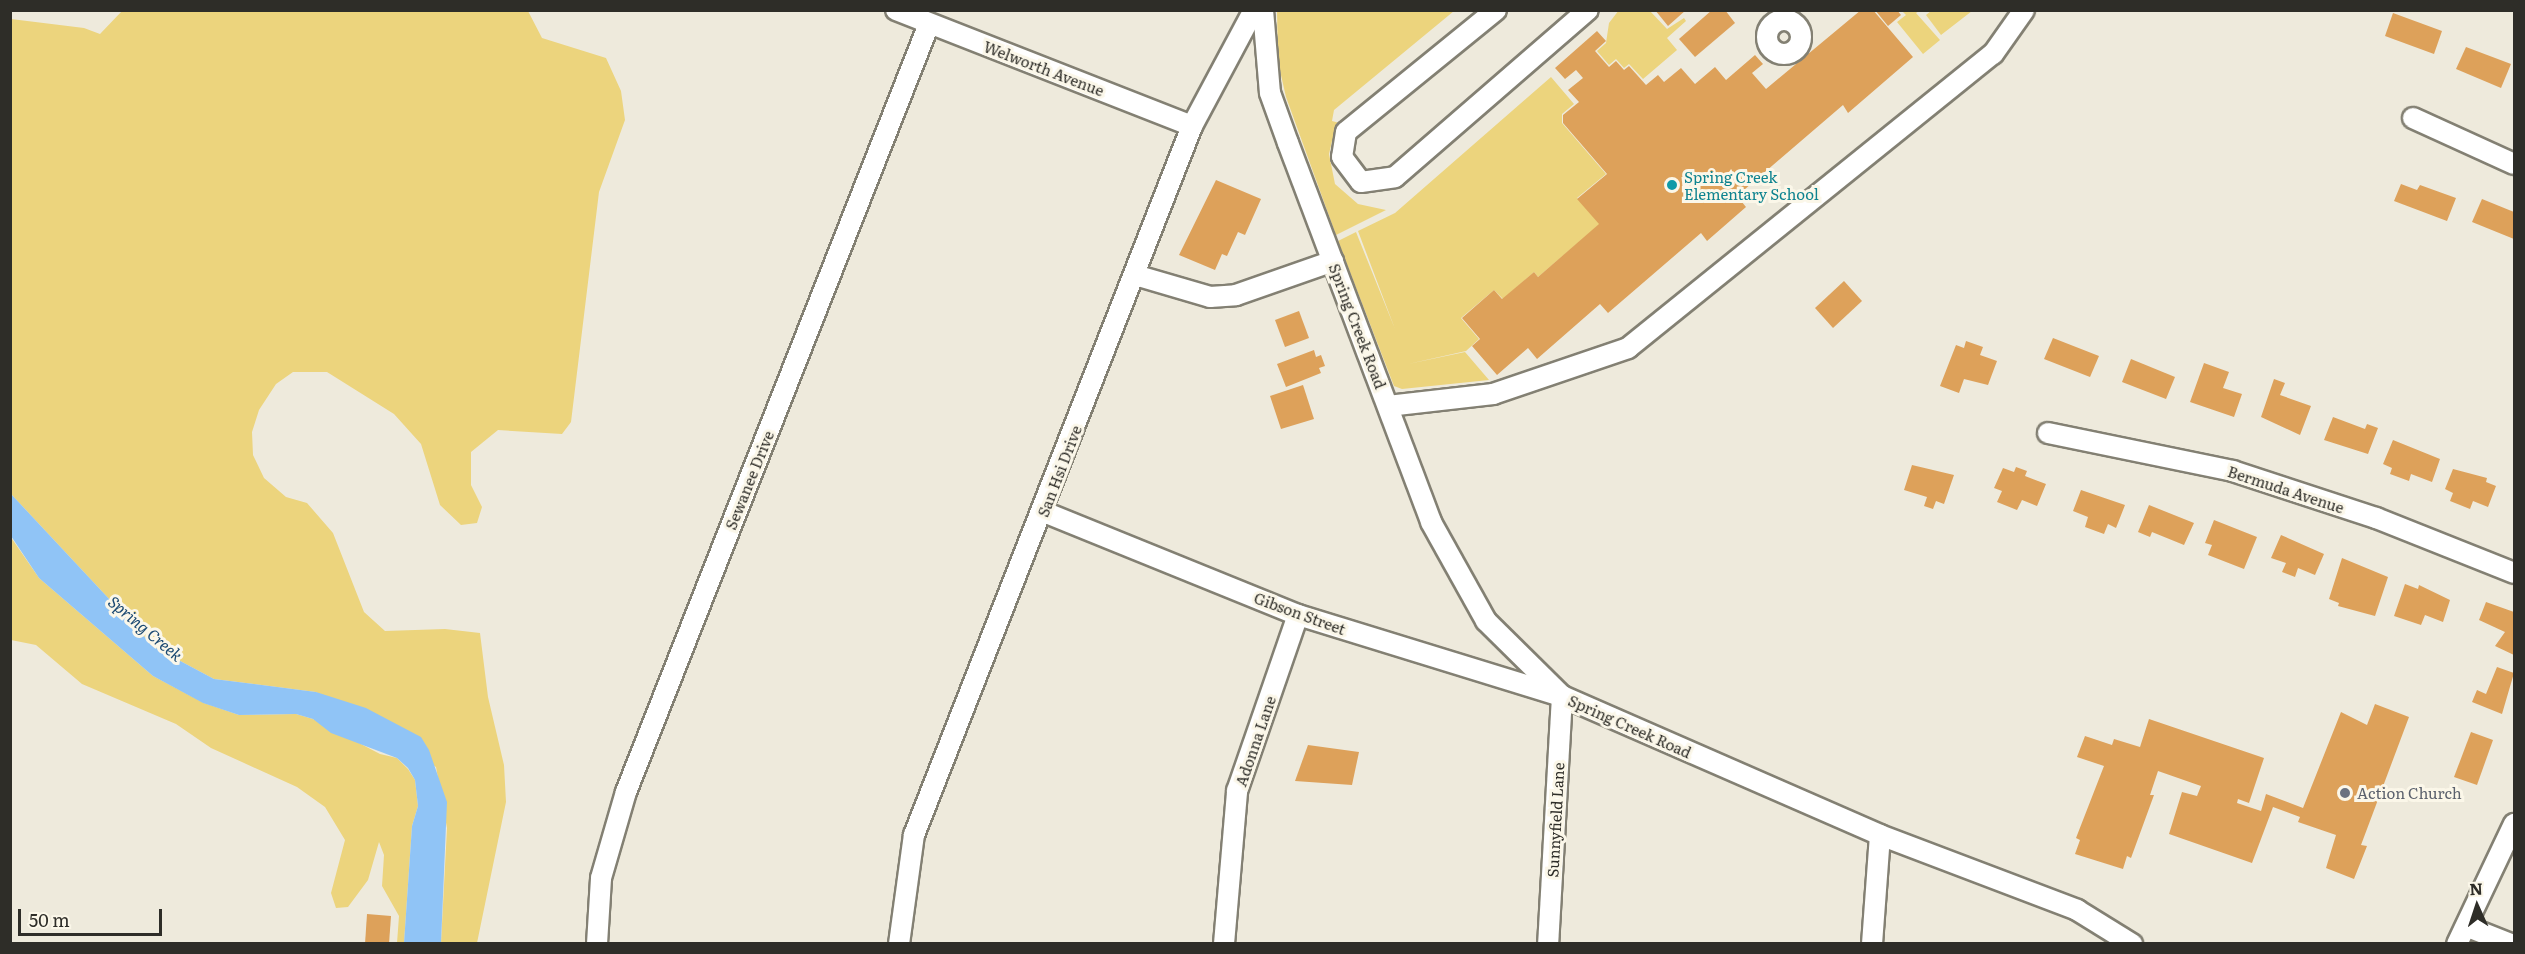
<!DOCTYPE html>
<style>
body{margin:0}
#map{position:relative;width:2525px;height:954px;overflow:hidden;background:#eeeadc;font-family:Literata,serif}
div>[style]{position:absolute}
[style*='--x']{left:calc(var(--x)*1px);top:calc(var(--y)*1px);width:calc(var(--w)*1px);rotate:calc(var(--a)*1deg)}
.green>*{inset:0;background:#ecd47d}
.water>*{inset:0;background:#90c4f6}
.building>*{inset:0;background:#dda15a}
.roads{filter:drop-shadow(2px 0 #838073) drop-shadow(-2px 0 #838073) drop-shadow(0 2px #838073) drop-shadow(0 -2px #838073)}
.minor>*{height:20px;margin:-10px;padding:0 10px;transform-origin:10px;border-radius:10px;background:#fff}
.minor>.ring{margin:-10px;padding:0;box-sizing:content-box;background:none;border:20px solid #fff;border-radius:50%}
.dots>*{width:16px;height:16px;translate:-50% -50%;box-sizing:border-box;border:3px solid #fbf7e9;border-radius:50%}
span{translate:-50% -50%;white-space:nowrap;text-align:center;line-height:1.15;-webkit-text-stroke:6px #fbf7e9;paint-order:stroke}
.street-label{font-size:15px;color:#2e2d28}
.culture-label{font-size:15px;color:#0d838f}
.left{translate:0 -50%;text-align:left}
.worship-label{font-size:15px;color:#5b616d}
.water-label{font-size:16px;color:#1b4972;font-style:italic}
.frame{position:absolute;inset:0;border:12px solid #2e2d28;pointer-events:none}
.north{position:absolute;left:2447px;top:876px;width:60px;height:60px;-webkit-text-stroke:4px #fbf7e9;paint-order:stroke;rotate:357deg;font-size:16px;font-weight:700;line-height:24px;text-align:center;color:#2e2d28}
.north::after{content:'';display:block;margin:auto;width:21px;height:27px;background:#2e2d28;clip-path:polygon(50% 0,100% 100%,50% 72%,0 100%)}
.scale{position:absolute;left:18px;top:909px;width:144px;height:27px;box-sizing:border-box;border:3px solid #2e2d28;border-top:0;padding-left:8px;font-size:18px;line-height:21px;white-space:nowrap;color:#2e2d28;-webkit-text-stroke:4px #fbf7e9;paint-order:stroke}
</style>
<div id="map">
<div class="green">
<i style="clip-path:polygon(1619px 10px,1650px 11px,1667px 29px,1684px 18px,1686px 21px,1667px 38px,1677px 50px,1643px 79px,1629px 64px,1624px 68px,1616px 59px,1609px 65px,1597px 51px,1606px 43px,1609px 23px)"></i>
<i style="clip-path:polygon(122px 11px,528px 11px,542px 38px,606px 58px,621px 91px,625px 120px,599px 192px,571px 422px,562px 434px,498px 430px,471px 452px,471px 485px,482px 507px,477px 523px,461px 525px,440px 505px,421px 444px,394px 414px,327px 372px,293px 372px,276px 384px,259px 410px,252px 432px,253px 455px,264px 478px,286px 497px,307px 503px,333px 533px,364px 612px,385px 631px,445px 629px,480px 633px,488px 697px,504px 765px,506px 802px,477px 943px,441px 943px,447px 828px,436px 767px,316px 692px,214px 679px,154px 647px,11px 494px,11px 19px,84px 28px,100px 34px)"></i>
<i style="clip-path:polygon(1277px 11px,1454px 11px,1334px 110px,1332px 121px,1343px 124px,1332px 141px,1329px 154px,1335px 184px,1358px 204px,1386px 210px,1336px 235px,1286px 97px,1278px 62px)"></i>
<i style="clip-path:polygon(1902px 11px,1919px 11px,1916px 13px,1940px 40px,1923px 54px,1897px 22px,1906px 15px)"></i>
<i style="clip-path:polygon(1931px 11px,1931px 10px,1972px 11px,1941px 35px,1926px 15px)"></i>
<i style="clip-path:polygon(1551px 77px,1574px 104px,1562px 114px,1562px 123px,1606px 174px,1577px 198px,1600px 224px,1538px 277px,1534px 272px,1503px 299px,1494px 290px,1461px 318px,1479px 339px,1466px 351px,1408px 364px,1465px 352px,1489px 380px,1402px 389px,1394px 386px,1338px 241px,1356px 232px,1395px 329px,1358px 231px,1395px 213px)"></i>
<i style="clip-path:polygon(10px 536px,39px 578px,153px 676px,204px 703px,239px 715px,296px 714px,313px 719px,380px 754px,397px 758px,408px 769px,415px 780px,418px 806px,412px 826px,404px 943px,397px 943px,399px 916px,382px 886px,384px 855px,379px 842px,368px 880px,348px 907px,336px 908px,331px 893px,345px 840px,325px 807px,297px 787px,211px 748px,176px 724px,82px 684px,36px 645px,11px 640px)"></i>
</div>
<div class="water">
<i style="clip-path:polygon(11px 494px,154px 647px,214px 679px,316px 692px,366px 708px,421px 737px,429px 750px,447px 802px,441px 943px,404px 943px,412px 826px,418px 806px,415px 780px,408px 768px,397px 758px,331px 733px,313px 719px,296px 714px,239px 715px,203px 703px,153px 676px,39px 578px,11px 536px)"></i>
</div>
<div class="building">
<i style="clip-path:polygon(1655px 10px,1686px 10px,1668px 26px)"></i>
<i style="clip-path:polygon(1712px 10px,1725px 10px,1735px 23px,1695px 57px,1679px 39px)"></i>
<i style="clip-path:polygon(1861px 10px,1873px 10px,1913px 57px,1848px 113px,1843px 105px,1737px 196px,1746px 207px,1707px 241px,1701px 233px,1608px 313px,1600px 304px,1537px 359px,1528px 348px,1497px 375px,1472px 346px,1480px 339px,1462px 318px,1494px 290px,1502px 299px,1534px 272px,1538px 277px,1599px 224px,1577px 199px,1607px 174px,1563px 123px,1563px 115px,1579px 102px,1568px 90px,1583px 78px,1576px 70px,1565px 79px,1555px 68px,1597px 31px,1606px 41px,1595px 51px,1609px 67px,1616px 61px,1624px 70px,1629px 66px,1646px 85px,1658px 75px,1664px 82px,1681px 68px,1695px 84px,1715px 67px,1726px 80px,1755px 55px,1763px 64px,1752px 73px,1766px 89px)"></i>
<i style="clip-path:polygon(1875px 10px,1897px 10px,1901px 15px,1888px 26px)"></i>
<i style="clip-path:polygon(2393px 13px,2442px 31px,2434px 54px,2385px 36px)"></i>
<i style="clip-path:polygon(2466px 47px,2511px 64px,2501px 88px,2456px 69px)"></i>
<i style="clip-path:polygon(1216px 180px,1261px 199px,1245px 235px,1238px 232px,1227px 256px,1222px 254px,1215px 270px,1179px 255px)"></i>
<i style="clip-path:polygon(2401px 184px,2417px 190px,2420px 185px,2456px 198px,2447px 221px,2394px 201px)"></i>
<i style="clip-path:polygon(2482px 199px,2514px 212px,2514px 239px,2472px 222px)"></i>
<i style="clip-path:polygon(1844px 281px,1862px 301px,1833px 328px,1815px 308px)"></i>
<i style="clip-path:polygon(1299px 311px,1309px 338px,1285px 347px,1275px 320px)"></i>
<i style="clip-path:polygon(2053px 338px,2099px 356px,2090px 377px,2044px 359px)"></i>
<i style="clip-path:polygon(1966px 341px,1983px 347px,1980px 355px,1997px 361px,1988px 385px,1964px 379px,1959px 393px,1940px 386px,1956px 345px,1964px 348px)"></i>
<i style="clip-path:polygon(1314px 350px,1316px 357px,1321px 355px,1325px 366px,1319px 368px,1321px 373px,1286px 387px,1277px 364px)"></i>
<i style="clip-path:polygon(2131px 359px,2175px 377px,2166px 399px,2122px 382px)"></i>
<i style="clip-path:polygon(2204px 363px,2229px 372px,2223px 388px,2242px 394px,2234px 417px,2190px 402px)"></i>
<i style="clip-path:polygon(2274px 379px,2285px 383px,2280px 395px,2311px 406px,2300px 435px,2261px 417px)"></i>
<i style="clip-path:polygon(1303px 385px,1314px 419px,1281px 429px,1270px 396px)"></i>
<i style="clip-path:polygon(2333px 417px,2365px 429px,2367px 424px,2378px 428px,2368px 454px,2324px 440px)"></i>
<i style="clip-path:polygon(2393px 440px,2440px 459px,2432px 482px,2411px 474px,2409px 481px,2390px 474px,2392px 468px,2383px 464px)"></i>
<i style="clip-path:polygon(1912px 465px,1954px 475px,1944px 504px,1936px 501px,1933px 509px,1924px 506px,1927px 497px,1904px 490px)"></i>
<i style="clip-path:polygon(2016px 467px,2027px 471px,2025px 476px,2046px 484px,2037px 506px,2022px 500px,2017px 510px,1997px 502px,2002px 491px,1994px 488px,2003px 468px,2014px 472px)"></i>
<i style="clip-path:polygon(2453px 469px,2487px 478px,2486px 482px,2496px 486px,2488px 507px,2473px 501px,2470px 509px,2450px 501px,2453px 493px,2445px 489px)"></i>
<i style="clip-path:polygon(2081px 490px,2125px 505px,2116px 528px,2108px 524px,2104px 534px,2085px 527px,2088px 517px,2073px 511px)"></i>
<i style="clip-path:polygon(2149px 505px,2194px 523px,2184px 545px,2152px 532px,2150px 537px,2138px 532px)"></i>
<i style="clip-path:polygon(2214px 520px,2257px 537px,2244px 569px,2208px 555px,2212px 545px,2205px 543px)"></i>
<i style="clip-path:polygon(2281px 535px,2324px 554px,2315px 575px,2298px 568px,2295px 577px,2282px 572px,2286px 563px,2271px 558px)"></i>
<i style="clip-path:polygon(2342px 558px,2388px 577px,2375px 616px,2338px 606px,2339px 603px,2329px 599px)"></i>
<i style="clip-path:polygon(2405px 584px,2418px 589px,2419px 585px,2450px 600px,2443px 622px,2425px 615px,2421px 625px,2394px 616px)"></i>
<i style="clip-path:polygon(2486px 602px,2514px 612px,2514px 655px,2495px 646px,2505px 632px,2479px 620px)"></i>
<i style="clip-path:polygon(2497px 667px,2514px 673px,2502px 714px,2472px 702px,2477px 690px,2486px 694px)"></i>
<i style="clip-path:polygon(2375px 704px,2409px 717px,2361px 845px,2367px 846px,2354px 879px,2326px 868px,2336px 835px,2298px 822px,2300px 817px,2273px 807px,2252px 863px,2169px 834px,2182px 792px,2197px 796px,2201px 786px,2158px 771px,2150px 795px,2154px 795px,2131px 858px,2127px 856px,2123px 869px,2075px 854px,2080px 840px,2076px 838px,2104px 766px,2077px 757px,2085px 736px,2112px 745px,2114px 739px,2140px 747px,2149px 719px,2264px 758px,2249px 803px,2238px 799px,2237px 803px,2261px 811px,2266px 794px,2303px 808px,2341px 712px,2367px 725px)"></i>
<i style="clip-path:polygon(2471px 732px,2493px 740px,2477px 785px,2454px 777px)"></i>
<i style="clip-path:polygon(1308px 745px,1359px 752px,1352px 785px,1295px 781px)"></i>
<i style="clip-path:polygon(367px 914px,391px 916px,389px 944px,365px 944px)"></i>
</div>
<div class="roads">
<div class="minor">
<i style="--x:896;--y:10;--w:318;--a:21.4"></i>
<i style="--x:1263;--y:10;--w:83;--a:85.2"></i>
<i style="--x:1270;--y:93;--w:53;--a:70.2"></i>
<i style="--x:1288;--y:143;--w:405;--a:69.3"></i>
<i style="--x:1431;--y:522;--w:113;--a:60.9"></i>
<i style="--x:1486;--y:621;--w:107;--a:44.6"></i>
<i style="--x:1562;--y:696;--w:347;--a:23.6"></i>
<i style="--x:1880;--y:835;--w:211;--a:20.8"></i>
<i style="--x:2077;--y:910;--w:65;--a:31.7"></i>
<i style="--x:1496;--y:10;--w:193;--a:140.9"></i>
<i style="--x:1346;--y:132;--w:25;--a:99"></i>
<i style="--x:1342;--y:157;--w:31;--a:53"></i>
<i style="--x:1361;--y:182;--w:34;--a:-8"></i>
<i style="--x:1395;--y:177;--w:255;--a:-40.9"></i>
<i class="ring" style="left:1767px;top:20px;width:14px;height:14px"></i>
<i style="--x:2413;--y:118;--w:111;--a:24.5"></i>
<i style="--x:1135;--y:275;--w:78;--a:16.3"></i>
<i style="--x:1210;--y:297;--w:26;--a:-4"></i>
<i style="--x:1236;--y:295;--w:103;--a:-19.3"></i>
<i style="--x:1388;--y:406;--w:106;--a:-6.5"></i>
<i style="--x:1493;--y:394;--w:143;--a:-18.8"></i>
<i style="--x:1628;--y:348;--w:469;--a:-38.9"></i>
<i style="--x:1993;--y:54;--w:54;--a:-54.8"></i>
<i style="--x:2048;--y:433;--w:189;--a:11.6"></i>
<i style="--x:2233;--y:471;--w:151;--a:18.2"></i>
<i style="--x:2376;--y:518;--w:149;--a:21.7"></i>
<i style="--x:1044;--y:512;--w:274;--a:22.1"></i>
<i style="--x:1298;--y:615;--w:276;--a:17.1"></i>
<i style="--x:1562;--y:696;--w:248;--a:93.2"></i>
<i style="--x:2468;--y:927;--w:46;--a:21.6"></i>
<i style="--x:597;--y:944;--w:66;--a:-86.5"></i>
<i style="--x:601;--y:878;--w:90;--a:-73.8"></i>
<i style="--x:626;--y:792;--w:826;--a:-68.47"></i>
<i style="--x:899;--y:944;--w:110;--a:-82.2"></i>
<i style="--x:914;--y:835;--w:762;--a:-68.59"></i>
<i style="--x:1192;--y:126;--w:132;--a:-61.9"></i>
<i style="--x:1224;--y:944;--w:154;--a:-85.1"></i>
<i style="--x:1237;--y:791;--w:186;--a:-70.9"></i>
<i style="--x:1872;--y:944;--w:109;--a:-85.8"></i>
<i style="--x:2457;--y:944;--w:133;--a:-64.6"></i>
</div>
</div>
<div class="dots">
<i style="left:1672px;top:185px;background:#0f9aa8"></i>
<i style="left:2345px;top:793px;background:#6b7280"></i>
</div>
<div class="street-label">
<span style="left:1044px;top:68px;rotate:21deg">Welworth Avenue</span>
<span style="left:1358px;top:326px;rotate:69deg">Spring Creek Road</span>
<span style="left:1059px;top:471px;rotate:-69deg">San Hsi Drive</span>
<span style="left:749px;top:480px;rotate:-68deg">Sewanee Drive</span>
<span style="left:2286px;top:489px;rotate:18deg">Bermuda Avenue</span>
<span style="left:1300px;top:613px;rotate:20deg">Gibson Street</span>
<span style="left:1630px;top:726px;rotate:24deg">Spring Creek Road</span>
<span style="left:1255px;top:741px;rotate:-71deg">Adonna Lane</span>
<span style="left:1555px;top:820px;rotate:-87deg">Sunnyfield Lane</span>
</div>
<div class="culture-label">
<span class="left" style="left:1684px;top:185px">Spring Creek<br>Elementary School</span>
</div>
<div class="worship-label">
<span class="left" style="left:2357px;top:793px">Action Church</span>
</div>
<div class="water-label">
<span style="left:146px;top:628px;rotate:40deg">Spring Creek</span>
</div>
<div class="frame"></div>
<div class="north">N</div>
<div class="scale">50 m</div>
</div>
